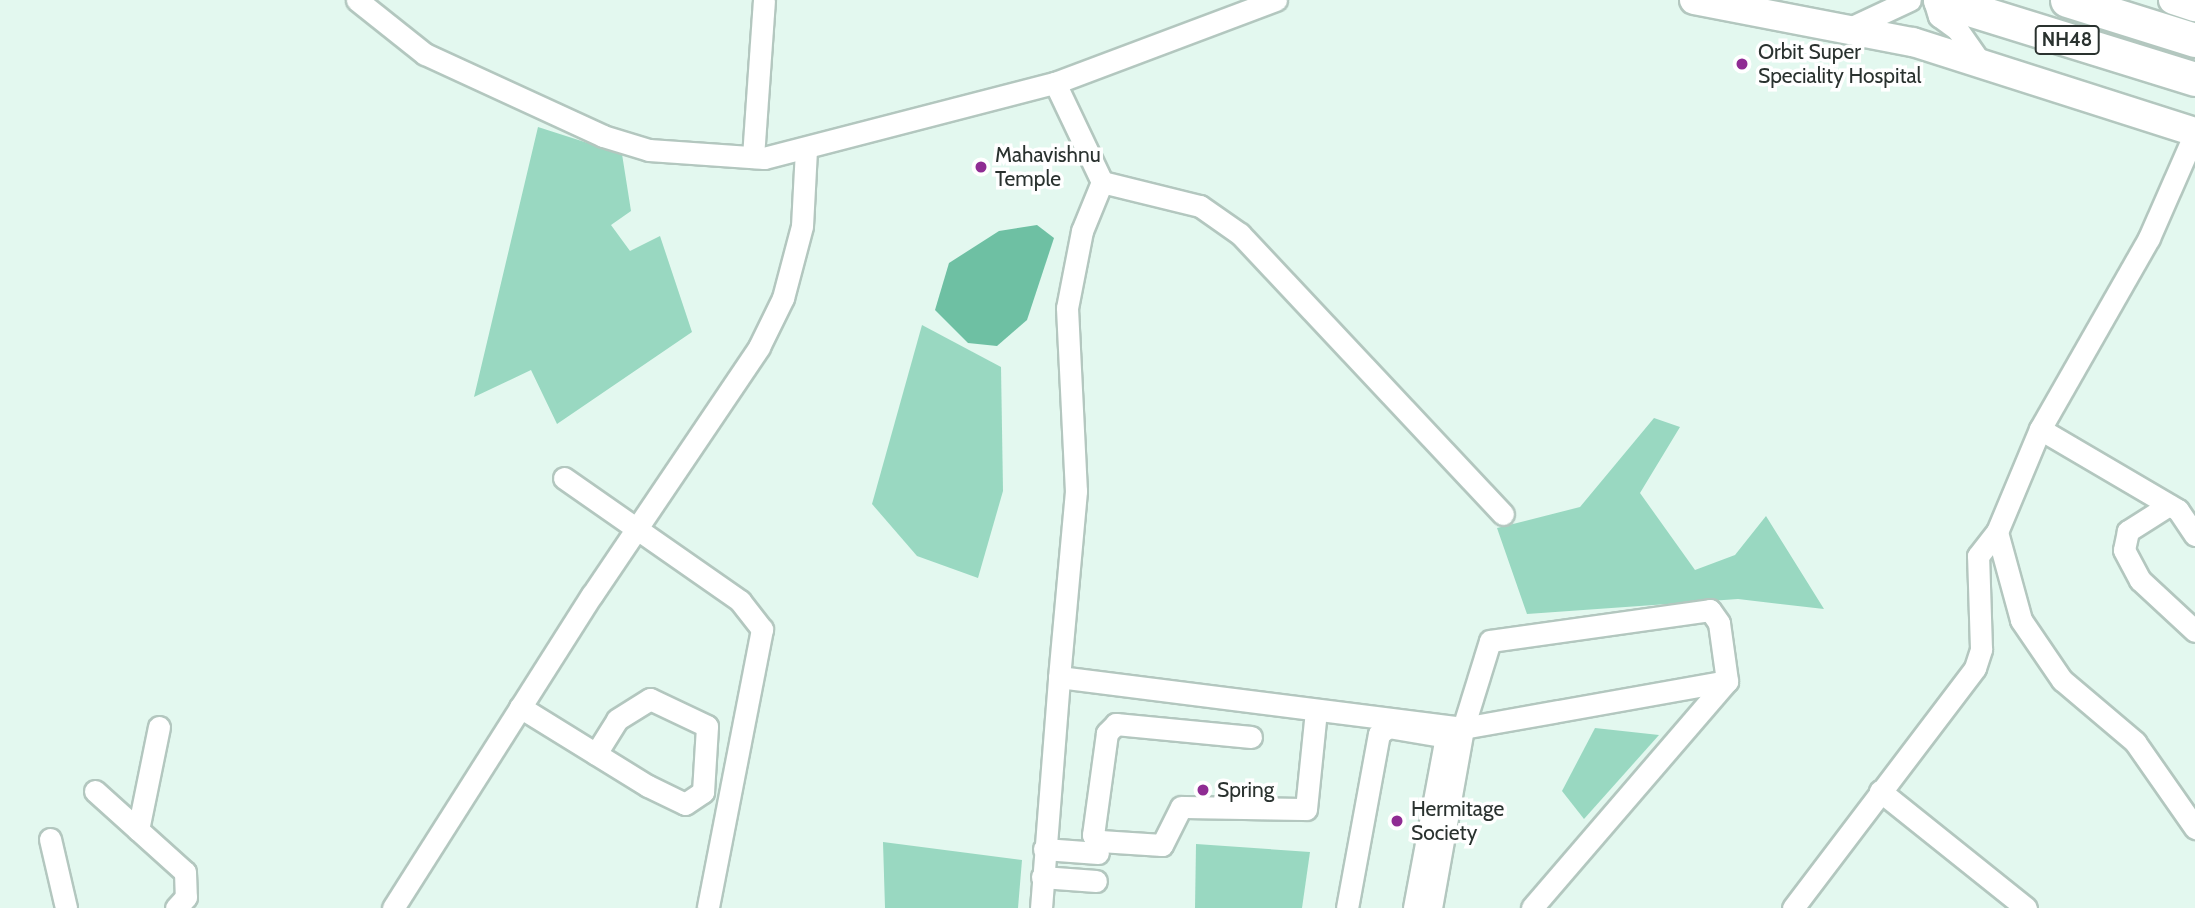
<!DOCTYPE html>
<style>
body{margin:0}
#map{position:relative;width:2195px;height:908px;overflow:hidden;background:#e3f8ef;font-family:Cabin,sans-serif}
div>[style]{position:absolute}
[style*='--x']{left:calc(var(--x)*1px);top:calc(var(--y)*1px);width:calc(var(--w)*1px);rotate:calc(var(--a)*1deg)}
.green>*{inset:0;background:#99d8c1}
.water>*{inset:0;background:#6ec0a3}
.roads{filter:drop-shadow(2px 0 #b3c7bf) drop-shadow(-2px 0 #b3c7bf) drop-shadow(0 2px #b3c7bf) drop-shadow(0 -2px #b3c7bf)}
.minor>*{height:21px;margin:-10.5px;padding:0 10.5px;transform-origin:10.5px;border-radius:10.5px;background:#fff}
.secondary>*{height:28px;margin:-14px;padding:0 14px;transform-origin:14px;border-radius:14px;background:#fff}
.trunk>*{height:33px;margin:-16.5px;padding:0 16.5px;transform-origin:16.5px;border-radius:16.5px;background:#fff}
.dots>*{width:19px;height:19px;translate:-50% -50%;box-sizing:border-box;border:4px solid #fff;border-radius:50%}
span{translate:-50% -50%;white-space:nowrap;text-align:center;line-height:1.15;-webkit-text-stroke:7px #fff;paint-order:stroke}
.shield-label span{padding:2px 5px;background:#fff;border:2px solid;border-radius:5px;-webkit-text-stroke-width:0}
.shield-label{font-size:19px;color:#2a322f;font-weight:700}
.poi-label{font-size:21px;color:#2a322f}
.left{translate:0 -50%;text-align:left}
</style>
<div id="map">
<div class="green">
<i style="clip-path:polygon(538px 127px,622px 154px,631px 211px,611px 225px,630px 251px,660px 236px,692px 332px,557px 424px,531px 370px,474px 397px)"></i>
<i style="clip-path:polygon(922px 325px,1001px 367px,1003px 491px,978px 578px,917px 556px,872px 504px)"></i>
<i style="clip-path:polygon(1654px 418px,1680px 427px,1640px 493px,1695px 570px,1735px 555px,1766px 516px,1824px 609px,1738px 599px,1527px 614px,1497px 528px,1580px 507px)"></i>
<i style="clip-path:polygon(1595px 728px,1659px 735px,1584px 819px,1562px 791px)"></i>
<i style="clip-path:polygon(883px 842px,1022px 860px,1018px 908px,885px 908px)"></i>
<i style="clip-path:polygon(1196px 844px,1310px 852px,1302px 908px,1195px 908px)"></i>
</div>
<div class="water">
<i style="clip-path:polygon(1037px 225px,1054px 238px,1027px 320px,997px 346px,968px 343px,935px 310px,949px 263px,999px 231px)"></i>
</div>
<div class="roads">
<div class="minor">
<i style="--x:357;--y:0;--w:87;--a:38.5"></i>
<i style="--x:425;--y:54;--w:196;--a:24.7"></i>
<i style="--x:603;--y:136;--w:48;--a:16.9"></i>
<i style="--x:649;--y:150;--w:115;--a:4"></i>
<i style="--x:764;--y:158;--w:301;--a:-14.5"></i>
<i style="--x:1055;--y:83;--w:236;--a:-20.6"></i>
<i style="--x:1934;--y:0;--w:17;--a:73"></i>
<i style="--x:1939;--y:16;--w:22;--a:36"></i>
<i style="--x:1957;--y:29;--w:39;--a:55"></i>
<i style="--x:1850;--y:28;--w:66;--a:-25"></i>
<i style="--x:1055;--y:83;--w:110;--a:64.6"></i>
<i style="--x:1102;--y:182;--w:53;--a:112.2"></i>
<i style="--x:1082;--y:231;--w:78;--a:101"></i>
<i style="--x:1067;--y:308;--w:183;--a:87.2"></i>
<i style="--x:1076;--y:491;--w:187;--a:95.2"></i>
<i style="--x:1059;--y:677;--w:407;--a:7.2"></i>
<i style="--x:1463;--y:728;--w:268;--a:-10.1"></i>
<i style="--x:1727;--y:681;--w:299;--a:130.7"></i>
<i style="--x:2195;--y:133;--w:115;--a:113.7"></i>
<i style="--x:2149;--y:238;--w:220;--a:119.7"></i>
<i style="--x:2040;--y:429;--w:112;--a:112.7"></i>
<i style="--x:1997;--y:532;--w:91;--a:74.7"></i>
<i style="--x:2021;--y:620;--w:73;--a:55.7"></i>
<i style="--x:2062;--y:680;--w:96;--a:40.3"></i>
<i style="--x:2135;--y:742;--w:105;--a:55.1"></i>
<i style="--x:753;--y:157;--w:157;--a:-86"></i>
<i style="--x:1102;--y:182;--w:101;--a:13.8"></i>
<i style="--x:1200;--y:206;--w:49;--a:35"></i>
<i style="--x:1240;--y:234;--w:384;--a:46.8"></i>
<i style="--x:2040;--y:429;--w:160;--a:30.4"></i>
<i style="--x:2178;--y:510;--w:30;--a:56"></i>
<i style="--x:564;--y:478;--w:215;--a:34.9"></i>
<i style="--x:740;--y:601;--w:36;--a:52"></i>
<i style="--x:762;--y:629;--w:284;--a:101"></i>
<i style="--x:2169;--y:505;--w:49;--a:147.6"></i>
<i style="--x:2128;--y:531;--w:19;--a:102"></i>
<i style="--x:2124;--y:550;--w:34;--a:62"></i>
<i style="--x:2140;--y:580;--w:75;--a:42.8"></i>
<i style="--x:520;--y:707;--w:150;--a:31.7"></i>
<i style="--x:648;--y:786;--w:41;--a:25.9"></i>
<i style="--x:685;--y:804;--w:22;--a:-34"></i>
<i style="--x:703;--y:792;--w:66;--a:-86.5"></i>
<i style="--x:707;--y:726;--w:63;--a:-154.7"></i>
<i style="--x:650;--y:699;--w:39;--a:148"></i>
<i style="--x:617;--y:720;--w:40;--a:122"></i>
<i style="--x:1251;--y:737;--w:136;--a:-174.5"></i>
<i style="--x:1116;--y:724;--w:13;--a:135"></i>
<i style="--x:1107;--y:733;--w:103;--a:97.8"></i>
<i style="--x:1093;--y:835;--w:9;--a:41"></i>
<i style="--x:1100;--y:841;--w:62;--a:3.7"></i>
<i style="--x:1162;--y:845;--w:42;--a:-63.4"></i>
<i style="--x:1181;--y:807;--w:125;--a:0.9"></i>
<i style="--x:1306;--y:809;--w:99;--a:-84.2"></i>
<i style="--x:95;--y:791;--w:121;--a:42"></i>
<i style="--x:185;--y:872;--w:25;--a:88"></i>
<i style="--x:186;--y:897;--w:15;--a:132"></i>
<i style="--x:1880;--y:791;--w:187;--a:38.7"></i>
<i style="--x:138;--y:830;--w:105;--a:-78.5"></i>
<i style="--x:50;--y:839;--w:71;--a:76.9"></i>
<i style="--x:1044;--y:849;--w:54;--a:4.2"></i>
<i style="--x:1042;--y:877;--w:54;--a:4.2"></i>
<i style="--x:393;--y:908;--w:371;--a:-57.6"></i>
<i style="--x:592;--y:595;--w:299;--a:-56"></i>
<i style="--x:759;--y:347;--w:55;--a:-63.9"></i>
<i style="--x:783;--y:298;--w:74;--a:-75.2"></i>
<i style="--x:802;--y:226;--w:77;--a:-87"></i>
<i style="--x:1041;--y:908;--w:232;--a:-85.5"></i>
<i style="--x:1347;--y:908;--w:177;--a:-79.6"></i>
<i style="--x:1379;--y:734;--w:11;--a:-38"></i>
<i style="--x:1388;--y:727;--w:54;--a:9.6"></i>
<i style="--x:1441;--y:736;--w:7;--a:56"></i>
<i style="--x:1445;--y:742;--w:169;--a:100.6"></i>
<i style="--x:1431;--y:908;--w:183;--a:-79.9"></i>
<i style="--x:1463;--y:728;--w:91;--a:-72.8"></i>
<i style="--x:1490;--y:641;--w:222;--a:-8"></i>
<i style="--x:1710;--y:610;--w:16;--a:55"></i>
<i style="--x:1719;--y:623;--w:59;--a:82.1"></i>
<i style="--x:1793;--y:908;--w:301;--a:-52.8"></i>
<i style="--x:1975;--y:668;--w:20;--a:-72"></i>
<i style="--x:1981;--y:649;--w:93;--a:-91.8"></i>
<i style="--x:1978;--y:556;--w:31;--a:-52"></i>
</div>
<div class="secondary">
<i style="--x:1694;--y:0;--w:223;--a:10.9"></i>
<i style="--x:1913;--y:42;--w:296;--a:17.7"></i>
<i style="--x:2173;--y:0;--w:23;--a:18"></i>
</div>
<div class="trunk">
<i style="--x:1940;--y:0;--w:267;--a:17.2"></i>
<i style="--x:2067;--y:0;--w:134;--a:17.4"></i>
</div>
</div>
<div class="dots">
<i style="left:1742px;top:64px;background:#8f2c93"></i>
<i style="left:981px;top:167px;background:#8f2c93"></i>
<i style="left:1203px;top:790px;background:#8f2c93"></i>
<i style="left:1397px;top:821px;background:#8f2c93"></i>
</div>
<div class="shield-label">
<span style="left:2067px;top:40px">NH48</span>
</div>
<div class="poi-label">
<span class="left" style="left:1758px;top:64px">Orbit Super<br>Speciality Hospital</span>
<span class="left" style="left:995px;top:167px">Mahavishnu<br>Temple</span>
<span class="left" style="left:1217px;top:790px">Spring</span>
<span class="left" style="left:1411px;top:821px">Hermitage<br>Society</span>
</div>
</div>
